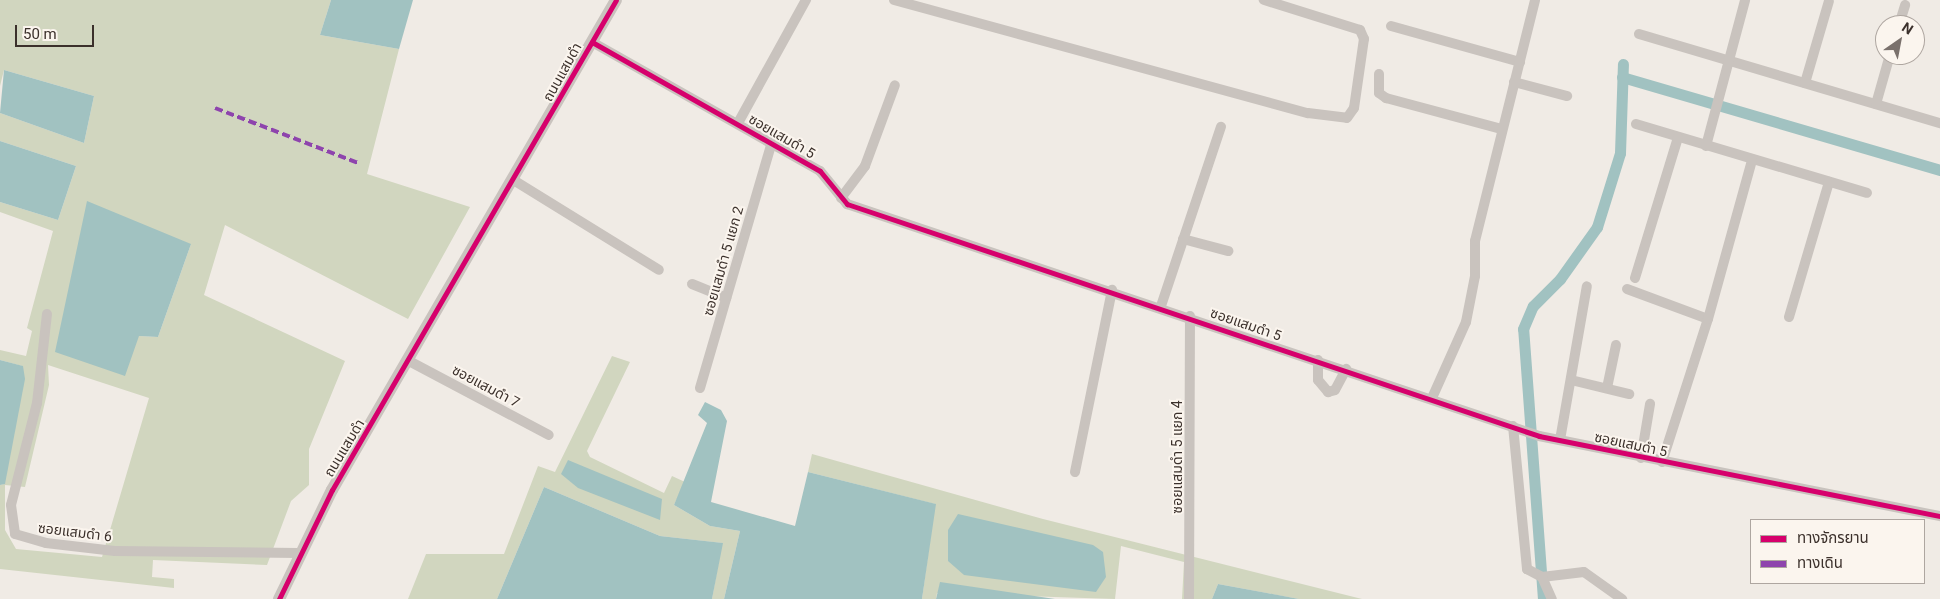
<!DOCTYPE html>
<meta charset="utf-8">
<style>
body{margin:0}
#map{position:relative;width:1940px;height:599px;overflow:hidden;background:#f0ebe5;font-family:Roboto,"Noto Sans Thai",sans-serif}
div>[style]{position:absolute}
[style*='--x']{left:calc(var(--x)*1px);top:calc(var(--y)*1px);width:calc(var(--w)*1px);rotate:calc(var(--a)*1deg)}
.green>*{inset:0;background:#d1d6bf}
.water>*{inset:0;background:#a1c2c1}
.canal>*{height:11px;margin:-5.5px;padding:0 5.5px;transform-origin:5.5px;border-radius:5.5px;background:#a1c2c1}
.minor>*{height:10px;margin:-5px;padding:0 5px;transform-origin:5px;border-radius:5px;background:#c9c3be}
.tertiary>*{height:12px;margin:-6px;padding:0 6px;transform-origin:6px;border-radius:6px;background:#c9c3be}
.quiet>*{height:4px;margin-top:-2px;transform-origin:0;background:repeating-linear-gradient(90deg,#8e44ad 0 8px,transparent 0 12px)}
.cycleway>*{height:5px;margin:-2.5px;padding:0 2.5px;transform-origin:2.5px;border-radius:2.5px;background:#d6006c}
span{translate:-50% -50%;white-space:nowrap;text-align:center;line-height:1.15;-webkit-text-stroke:4px #fbf5ee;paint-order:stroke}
.street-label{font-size:14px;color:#3b302b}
.legend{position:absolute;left:1750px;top:519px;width:175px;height:65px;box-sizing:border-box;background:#fbf5ee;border:1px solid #aea6a0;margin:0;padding:6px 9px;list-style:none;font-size:15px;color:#3b302b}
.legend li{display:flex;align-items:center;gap:10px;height:25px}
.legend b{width:25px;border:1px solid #aea6a0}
.north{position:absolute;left:1875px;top:15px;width:50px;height:50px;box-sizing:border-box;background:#fbf5ee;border:1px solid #aea6a0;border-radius:50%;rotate:33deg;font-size:14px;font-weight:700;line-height:20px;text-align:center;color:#3b302b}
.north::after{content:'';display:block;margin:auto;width:18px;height:22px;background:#7a716c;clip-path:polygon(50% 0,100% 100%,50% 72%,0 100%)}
.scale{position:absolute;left:15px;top:25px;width:79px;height:22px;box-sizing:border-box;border:2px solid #3b302b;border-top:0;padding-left:6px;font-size:15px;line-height:18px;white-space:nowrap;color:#3b302b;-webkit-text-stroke:4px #fbf5ee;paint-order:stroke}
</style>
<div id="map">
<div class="green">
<i style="clip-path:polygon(evenodd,0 0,331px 0,320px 35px,399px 49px,367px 174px,470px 207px,408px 319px,225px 225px,204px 295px,345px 361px,309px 449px,309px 485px,291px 501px,267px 565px,153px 560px,152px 577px,174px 579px,174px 588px,0 569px,0 485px,4px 484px,22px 366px,0 360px,0 350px,26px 356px,32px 331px,27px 328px,53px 231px,0 212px,0 202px,58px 220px,76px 166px,0 141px,0 113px,84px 143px,94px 96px,4px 70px,0 86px,0 0,191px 244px,158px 337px,139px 336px,191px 244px,0 0,48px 365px,149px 398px,102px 557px,16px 549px,5px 530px,5px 485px,25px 487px,49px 385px,48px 365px)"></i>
<i style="clip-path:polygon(612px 356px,630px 362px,587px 451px,590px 457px,664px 493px,672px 476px,685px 482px,674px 505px,710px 526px,740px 531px,724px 599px,712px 599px,722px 543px,660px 536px,544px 487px,497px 599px,408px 599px,426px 554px,504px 554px,538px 466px,555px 472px)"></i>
<i style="clip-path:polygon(812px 454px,1043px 519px,1362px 599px,1299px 599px,1218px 584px,1212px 599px,1182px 599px,1184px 562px,1121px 546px,1115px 599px,937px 593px,936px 599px,922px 599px,935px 504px,808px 472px)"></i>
</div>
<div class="water">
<i style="clip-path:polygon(331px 0,413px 0,399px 49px,320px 35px)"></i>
<i style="clip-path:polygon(4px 70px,94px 96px,84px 143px,0 113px)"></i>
<i style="clip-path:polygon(0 141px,76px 166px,58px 220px,0 202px)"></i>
<i style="clip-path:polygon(87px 201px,191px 244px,158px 337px,139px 336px,125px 376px,55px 352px)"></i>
<i style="clip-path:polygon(0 360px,23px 366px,25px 379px,5px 484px,0 485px)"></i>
<i style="clip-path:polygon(705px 402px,721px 410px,727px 421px,711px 502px,795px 526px,808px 472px,936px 504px,922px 599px,724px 599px,740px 531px,710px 526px,674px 505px,707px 423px,698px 415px)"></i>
<i style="clip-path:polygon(568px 460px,662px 499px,660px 520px,578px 488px,561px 474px)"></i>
<i style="clip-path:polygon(544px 487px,660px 536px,723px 543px,712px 599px,497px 599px)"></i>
<i style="clip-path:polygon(958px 514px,1093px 545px,1103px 552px,1106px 577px,1096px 592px,964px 575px,948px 561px,948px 530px)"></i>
<i style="clip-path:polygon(940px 582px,1055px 599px,936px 599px)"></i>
<i style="clip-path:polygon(1218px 584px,1267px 593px,1299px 599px,1212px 599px)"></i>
</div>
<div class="canal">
<i style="--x:1622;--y:77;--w:331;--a:16.3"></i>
<i style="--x:1543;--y:599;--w:271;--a:-94.2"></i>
<i style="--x:1523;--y:329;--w:25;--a:-67"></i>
<i style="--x:1533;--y:306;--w:38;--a:-45"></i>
<i style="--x:1560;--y:279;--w:64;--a:-54.6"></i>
<i style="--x:1597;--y:227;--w:77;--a:-72.7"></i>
<i style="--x:1620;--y:153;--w:89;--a:-88.1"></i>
</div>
<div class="minor">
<i style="--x:894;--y:0;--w:429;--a:15.3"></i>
<i style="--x:1308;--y:113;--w:39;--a:7"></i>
<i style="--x:1347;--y:118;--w:12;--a:-55"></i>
<i style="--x:1354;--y:108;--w:70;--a:-81.8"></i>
<i style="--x:1364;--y:39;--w:10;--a:-114"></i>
<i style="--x:1360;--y:30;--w:101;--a:-162.6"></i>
<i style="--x:1899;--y:25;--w:21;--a:-73"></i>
<i style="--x:1391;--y:26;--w:134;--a:15.6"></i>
<i style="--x:1639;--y:34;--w:314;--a:16.5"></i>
<i style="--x:592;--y:42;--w:262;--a:29.5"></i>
<i style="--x:820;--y:171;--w:43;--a:50.7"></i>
<i style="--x:847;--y:204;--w:730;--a:18.53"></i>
<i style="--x:1539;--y:436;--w:409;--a:11.3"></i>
<i style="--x:1379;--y:74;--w:19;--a:90"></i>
<i style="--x:1379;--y:93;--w:9;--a:36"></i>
<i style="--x:1386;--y:98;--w:120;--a:15"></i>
<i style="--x:1514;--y:82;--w:55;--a:14.8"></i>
<i style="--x:1805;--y:83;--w:85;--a:-73.7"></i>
<i style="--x:1876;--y:104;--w:51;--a:-74.1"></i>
<i style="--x:738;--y:123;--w:141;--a:-61.1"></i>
<i style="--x:1636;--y:124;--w:241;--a:16.6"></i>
<i style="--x:1706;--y:146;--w:151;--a:-75"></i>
<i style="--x:515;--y:181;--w:169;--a:31.7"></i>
<i style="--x:841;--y:198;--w:40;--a:-53"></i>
<i style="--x:865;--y:166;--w:86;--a:-69.7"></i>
<i style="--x:1183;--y:239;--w:47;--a:14.9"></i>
<i style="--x:1635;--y:278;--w:147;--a:-73"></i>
<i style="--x:692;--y:284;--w:37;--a:22"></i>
<i style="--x:1627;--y:289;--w:86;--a:20.3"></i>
<i style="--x:1161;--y:306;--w:189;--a:-71.5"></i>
<i style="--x:47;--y:314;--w:90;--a:96.4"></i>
<i style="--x:37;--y:403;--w:105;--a:104.3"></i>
<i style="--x:11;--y:505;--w:29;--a:82"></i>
<i style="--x:15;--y:534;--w:32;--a:16"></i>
<i style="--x:46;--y:543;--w:69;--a:6.6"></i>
<i style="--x:115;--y:551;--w:183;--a:0.6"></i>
<i style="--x:1789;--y:317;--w:141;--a:-73.5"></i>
<i style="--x:1318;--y:360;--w:20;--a:90"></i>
<i style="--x:1318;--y:380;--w:16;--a:50"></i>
<i style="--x:1328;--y:392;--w:7;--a:-16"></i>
<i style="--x:1335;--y:390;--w:24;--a:-62"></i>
<i style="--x:409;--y:361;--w:158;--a:27.9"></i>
<i style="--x:1571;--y:380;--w:60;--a:13.6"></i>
<i style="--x:700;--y:388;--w:257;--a:-73.7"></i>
<i style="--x:1607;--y:388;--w:44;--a:-78.2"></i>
<i style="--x:1432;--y:398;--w:83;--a:-65.9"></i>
<i style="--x:1466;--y:322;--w:47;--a:-78.9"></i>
<i style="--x:1475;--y:276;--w:35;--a:-90"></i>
<i style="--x:1475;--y:241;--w:248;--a:-76"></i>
<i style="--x:1513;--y:426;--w:144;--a:84.4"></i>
<i style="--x:1527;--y:569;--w:17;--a:28"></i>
<i style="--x:1542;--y:577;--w:42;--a:-6.8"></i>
<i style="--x:1584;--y:572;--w:47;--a:35.4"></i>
<i style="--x:1560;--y:440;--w:156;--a:-80.1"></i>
<i style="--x:1641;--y:458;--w:55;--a:-80.5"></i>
<i style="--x:1662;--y:462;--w:150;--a:-72.2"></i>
<i style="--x:1708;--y:319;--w:165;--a:-74.5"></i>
<i style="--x:1075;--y:472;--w:186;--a:-78.5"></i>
<i style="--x:1542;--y:577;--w:24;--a:66"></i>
<i style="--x:1189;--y:599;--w:283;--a:-89.8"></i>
</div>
<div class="tertiary">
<i style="--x:279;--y:599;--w:121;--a:-64.1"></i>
<i style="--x:332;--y:490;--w:566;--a:-59.9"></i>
</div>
<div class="quiet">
<i style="--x:215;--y:108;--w:153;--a:21"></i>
</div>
<div class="cycleway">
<i style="--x:592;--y:42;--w:262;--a:29.5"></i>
<i style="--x:820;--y:171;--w:43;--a:50.7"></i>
<i style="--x:847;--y:204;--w:730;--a:18.53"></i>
<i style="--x:1539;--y:436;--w:409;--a:11.3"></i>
<i style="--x:279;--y:599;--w:121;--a:-64.1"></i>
<i style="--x:332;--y:490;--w:566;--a:-59.9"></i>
</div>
<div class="street-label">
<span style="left:562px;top:72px;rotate:-61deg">ถนนแสมดำ</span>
<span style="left:782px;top:136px;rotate:30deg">ซอยแสมดำ 5</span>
<span style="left:723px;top:261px;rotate:-74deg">ซอยแสมดำ 5 แยก 2</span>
<span style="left:1246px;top:324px;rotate:19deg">ซอยแสมดำ 5</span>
<span style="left:486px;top:386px;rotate:28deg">ซอยแสมดำ 7</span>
<span style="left:1631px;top:444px;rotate:12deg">ซอยแสมดำ 5</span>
<span style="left:344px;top:448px;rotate:-59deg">ถนนแสมดำ</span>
<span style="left:1177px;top:457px;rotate:-90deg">ซอยแสมดำ 5 แยก 4</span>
<span style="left:75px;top:532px;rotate:7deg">ซอยแสมดำ 6</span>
</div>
<ul class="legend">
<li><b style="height:6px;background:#d6006c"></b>ทางจักรยาน</li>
<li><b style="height:6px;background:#8e44ad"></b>ทางเดิน</li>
</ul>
<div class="north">N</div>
<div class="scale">50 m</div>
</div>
